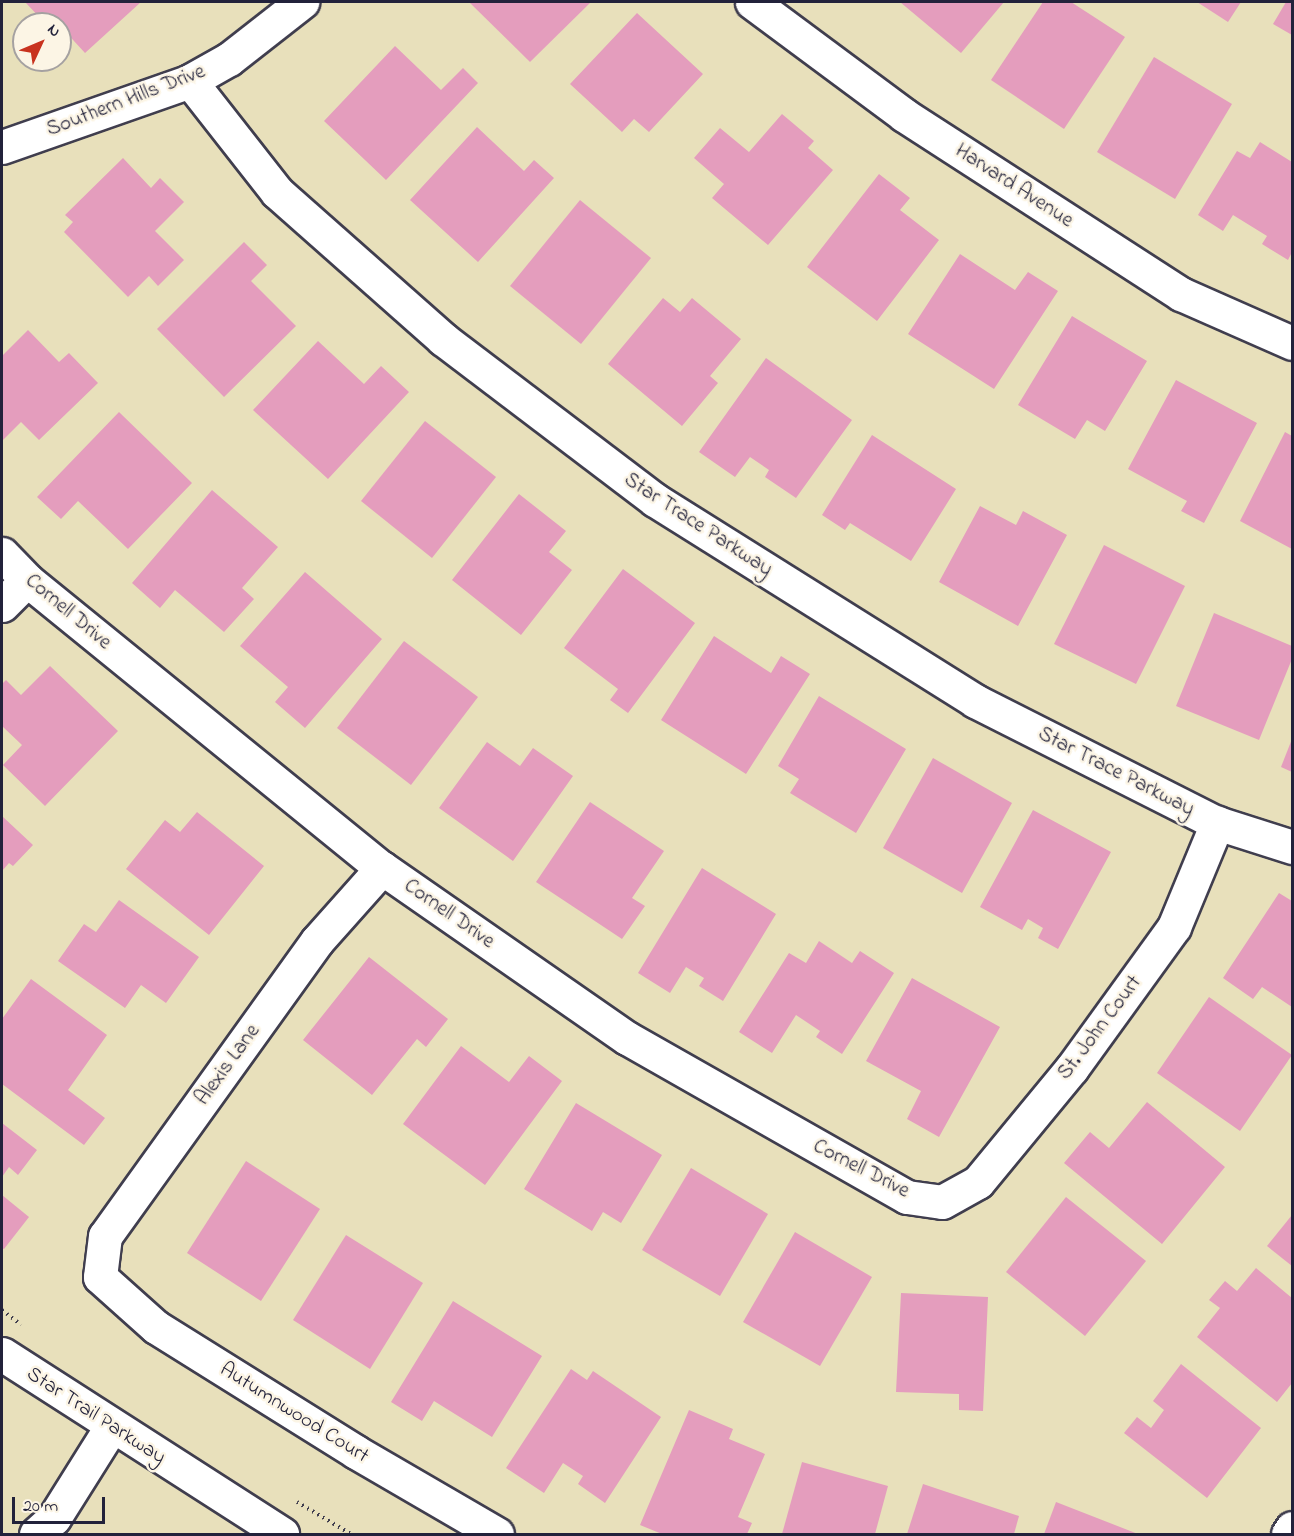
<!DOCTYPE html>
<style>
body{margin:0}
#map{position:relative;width:1294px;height:1536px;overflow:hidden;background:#e8e0bb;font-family:"Indie Flower",sans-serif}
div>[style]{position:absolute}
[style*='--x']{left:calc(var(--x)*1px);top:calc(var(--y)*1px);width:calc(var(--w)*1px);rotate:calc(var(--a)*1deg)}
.building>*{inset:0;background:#e49dbd}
.path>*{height:4px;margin-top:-2px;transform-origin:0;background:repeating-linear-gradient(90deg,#403e4e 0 1.5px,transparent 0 6px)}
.roads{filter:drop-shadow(2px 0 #403e4e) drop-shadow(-2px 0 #403e4e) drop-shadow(0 2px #403e4e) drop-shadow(0 -2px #403e4e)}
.minor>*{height:33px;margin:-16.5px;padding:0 16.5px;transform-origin:16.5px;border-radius:16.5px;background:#fff}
span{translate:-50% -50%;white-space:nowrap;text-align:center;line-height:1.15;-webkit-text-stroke:5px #fcf5e5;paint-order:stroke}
.street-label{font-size:21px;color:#22223b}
.frame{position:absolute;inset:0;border:3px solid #22223b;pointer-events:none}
.north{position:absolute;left:12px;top:12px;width:60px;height:60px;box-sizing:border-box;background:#fcf5e5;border:2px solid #a5a1a1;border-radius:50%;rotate:46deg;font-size:16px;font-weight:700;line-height:24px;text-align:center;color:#22223b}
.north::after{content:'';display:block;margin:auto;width:21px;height:27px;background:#c8321e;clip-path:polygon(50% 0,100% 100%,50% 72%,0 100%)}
.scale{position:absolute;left:12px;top:1497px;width:93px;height:27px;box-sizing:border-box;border:3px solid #22223b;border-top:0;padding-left:8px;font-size:18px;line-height:21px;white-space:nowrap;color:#22223b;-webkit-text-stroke:4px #fcf5e5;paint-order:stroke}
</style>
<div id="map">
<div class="building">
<i style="clip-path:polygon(25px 2px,141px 2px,85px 53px,51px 16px,44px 22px)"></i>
<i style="clip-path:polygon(469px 2px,591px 2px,530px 62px)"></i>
<i style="clip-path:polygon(900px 2px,1004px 2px,961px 53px)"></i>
<i style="clip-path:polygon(1043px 2px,1071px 2px,1125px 37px,1064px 129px,991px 80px)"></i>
<i style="clip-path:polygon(1197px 2px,1241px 2px,1228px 22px)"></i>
<i style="clip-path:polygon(1286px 2px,1292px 2px,1292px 35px,1273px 24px)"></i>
<i style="clip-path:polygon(637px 13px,703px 74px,649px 132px,634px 119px,622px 132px,570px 84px)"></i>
<i style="clip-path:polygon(395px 46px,441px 90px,463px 68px,478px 83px,386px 180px,324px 121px)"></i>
<i style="clip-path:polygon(1154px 57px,1232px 104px,1175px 199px,1097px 152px)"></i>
<i style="clip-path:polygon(782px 114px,814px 141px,808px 148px,833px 170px,768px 245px,712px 198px,724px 184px,694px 158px,720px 128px,749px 152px)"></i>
<i style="clip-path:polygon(477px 127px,524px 171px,534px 160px,554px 178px,478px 262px,410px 200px)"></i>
<i style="clip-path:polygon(1260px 142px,1292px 162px,1292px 252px,1288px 260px,1262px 244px,1267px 236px,1233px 215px,1223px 231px,1198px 215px,1237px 151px,1250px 158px)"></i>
<i style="clip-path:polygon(123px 158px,151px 188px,160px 178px,184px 202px,155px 231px,184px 260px,158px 286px,149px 276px,128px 297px,64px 232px,73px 222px,65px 215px)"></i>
<i style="clip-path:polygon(879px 174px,910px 198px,900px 210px,939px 240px,877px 321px,807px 267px)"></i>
<i style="clip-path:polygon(580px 200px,651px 258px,581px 344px,510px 286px)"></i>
<i style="clip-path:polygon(244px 242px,267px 265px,251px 281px,296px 326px,224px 397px,157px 329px)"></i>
<i style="clip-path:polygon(960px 254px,1015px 290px,1028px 272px,1058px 291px,994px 389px,908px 334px)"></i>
<i style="clip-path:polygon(663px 298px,680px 312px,692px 298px,741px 339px,710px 376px,718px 383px,682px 426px,608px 364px)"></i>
<i style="clip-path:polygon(1072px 316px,1147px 361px,1105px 431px,1087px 420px,1075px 439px,1018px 405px)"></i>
<i style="clip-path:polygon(28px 330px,59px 362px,69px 353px,98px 383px,39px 440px,21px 422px,2px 441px,2px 356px)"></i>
<i style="clip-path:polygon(318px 341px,364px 384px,381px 366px,409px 392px,328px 479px,253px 410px)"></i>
<i style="clip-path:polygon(766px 358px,852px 420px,796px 498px,765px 477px,769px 470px,750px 457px,735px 477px,699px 452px)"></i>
<i style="clip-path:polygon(1176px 380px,1257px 423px,1204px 523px,1181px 511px,1187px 501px,1128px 469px)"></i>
<i style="clip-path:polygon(119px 412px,192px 483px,128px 549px,78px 501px,61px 519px,37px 497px)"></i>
<i style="clip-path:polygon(425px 421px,496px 477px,432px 558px,361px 501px)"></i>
<i style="clip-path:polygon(1285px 432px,1292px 436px,1292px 549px,1240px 521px)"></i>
<i style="clip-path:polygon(872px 435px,956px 489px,911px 561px,850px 523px,845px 530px,822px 515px)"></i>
<i style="clip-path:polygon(212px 490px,278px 547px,242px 588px,254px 599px,224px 632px,175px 590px,160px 608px,132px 583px)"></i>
<i style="clip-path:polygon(519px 494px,566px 531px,549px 552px,572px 570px,521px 635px,452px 580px)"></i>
<i style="clip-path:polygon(980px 506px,1016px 525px,1023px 511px,1067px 535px,1018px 626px,939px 582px)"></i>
<i style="clip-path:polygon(1104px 545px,1185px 586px,1136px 684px,1054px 644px)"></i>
<i style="clip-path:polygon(623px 569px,695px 623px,628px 713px,610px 700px,618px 689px,564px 648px)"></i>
<i style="clip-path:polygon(305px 572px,382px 639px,305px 728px,275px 702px,288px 687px,240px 646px)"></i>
<i style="clip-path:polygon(1214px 613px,1292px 646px,1292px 659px,1259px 740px,1176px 706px)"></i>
<i style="clip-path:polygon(714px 636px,771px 673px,781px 656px,810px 674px,746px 774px,661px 720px)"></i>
<i style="clip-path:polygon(404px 641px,478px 697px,411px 785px,337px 728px)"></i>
<i style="clip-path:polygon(50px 666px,118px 731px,45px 806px,3px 765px,22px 745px,2px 726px,2px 684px,6px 680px,21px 695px)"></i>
<i style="clip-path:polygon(819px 696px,906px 749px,856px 833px,790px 793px,799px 779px,778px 766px)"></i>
<i style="clip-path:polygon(1292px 739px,1292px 772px,1281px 767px)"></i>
<i style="clip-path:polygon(487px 742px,520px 766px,533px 748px,573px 776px,513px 861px,439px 808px)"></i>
<i style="clip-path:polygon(933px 758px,1012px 803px,962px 893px,883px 848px)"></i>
<i style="clip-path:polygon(590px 802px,664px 851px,632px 898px,645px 906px,622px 939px,536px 882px)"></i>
<i style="clip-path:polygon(1033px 810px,1111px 852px,1058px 949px,1038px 938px,1043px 928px,1028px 919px,1022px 930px,980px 907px)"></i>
<i style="clip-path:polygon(197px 812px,264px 866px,209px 935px,126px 869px,165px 820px,180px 832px)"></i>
<i style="clip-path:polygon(2px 816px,33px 845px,13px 866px,9px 863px,2px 871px)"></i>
<i style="clip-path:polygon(702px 868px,776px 914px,723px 1001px,699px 986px,704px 978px,686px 967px,670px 993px,638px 973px)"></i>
<i style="clip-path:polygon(1279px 893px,1292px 901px,1292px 1007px,1262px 987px,1253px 999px,1223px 978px)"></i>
<i style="clip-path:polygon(119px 900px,199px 957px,166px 1003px,141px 985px,125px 1008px,58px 961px,84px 924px,96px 932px)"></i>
<i style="clip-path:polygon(819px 941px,852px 963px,860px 951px,894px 973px,842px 1054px,816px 1037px,820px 1031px,796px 1015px,772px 1053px,739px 1032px,789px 953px,806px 963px)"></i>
<i style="clip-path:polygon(369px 957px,448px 1019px,426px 1047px,417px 1039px,372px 1095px,303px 1040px)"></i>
<i style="clip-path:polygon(912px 978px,1000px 1027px,939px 1137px,907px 1119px,921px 1091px,866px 1061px)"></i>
<i style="clip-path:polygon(31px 979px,107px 1035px,68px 1090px,105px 1118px,84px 1145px,2px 1084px,2px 1019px)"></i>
<i style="clip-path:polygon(1209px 997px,1292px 1055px,1240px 1131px,1157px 1073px)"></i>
<i style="clip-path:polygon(461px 1046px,509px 1082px,529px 1056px,562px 1081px,485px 1185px,403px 1124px)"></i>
<i style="clip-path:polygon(1147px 1102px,1225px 1167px,1162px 1244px,1064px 1163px,1090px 1132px,1109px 1148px)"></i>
<i style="clip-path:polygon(576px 1103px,662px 1155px,621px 1223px,603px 1212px,592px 1231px,524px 1189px)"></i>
<i style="clip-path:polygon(2px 1123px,37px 1150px,18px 1175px,9px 1167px,2px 1177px)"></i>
<i style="clip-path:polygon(246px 1161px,320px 1209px,261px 1301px,187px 1253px)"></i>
<i style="clip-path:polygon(691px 1168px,768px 1214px,720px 1296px,642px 1250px)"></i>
<i style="clip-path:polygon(2px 1195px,29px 1217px,4px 1249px,2px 1248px)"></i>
<i style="clip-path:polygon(1066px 1197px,1146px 1261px,1085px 1336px,1006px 1272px)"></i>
<i style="clip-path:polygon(1292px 1215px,1292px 1266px,1267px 1246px)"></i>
<i style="clip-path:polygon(795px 1232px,872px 1277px,820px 1366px,743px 1322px)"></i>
<i style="clip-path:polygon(346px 1235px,423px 1283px,370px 1369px,293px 1320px)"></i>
<i style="clip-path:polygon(1256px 1268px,1292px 1298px,1292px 1383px,1277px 1402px,1197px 1337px,1220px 1308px,1209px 1300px,1225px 1281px,1237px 1291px)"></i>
<i style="clip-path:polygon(901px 1293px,988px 1297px,983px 1411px,959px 1410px,959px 1394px,896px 1392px)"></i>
<i style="clip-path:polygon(453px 1301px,542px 1356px,492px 1437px,434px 1401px,422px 1421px,391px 1402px)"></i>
<i style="clip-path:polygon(1181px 1364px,1261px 1428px,1207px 1498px,1124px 1433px,1137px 1417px,1151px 1428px,1164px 1410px,1153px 1401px)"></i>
<i style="clip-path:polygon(571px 1369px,587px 1380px,593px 1371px,661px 1417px,605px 1503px,578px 1484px,583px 1476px,563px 1463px,544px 1493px,506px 1468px)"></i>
<i style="clip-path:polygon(689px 1410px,733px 1429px,729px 1439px,765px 1454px,738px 1517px,752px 1523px,747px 1534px,662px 1534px,640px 1525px)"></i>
<i style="clip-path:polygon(802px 1462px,888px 1486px,875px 1534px,782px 1534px)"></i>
<i style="clip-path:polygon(923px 1484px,1019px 1516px,1014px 1534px,907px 1534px)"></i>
<i style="clip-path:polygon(1056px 1502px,1138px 1534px,1044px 1534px)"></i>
</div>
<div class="path">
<i style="--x:2;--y:1310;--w:24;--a:38"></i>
<i style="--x:297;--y:1502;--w:63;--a:30.7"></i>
</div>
<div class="roads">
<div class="minor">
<i style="--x:752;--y:2;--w:189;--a:36.6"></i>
<i style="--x:904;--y:115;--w:330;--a:32.9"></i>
<i style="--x:1181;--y:294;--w:121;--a:23.8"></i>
<i style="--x:190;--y:81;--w:141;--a:51.9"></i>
<i style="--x:277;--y:192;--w:222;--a:41.5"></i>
<i style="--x:443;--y:339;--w:266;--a:37.2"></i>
<i style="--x:655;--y:500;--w:378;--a:32.1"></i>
<i style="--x:975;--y:701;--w:271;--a:26.8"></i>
<i style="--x:1217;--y:823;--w:79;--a:17.7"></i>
<i style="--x:2;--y:147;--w:199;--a:-19.3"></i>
<i style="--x:190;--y:81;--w:45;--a:-29.4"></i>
<i style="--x:229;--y:59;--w:93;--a:-38"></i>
<i style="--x:2;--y:554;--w:36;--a:46"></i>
<i style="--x:27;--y:580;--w:457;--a:39.1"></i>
<i style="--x:382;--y:868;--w:298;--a:34.8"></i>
<i style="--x:627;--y:1038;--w:322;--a:29.6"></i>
<i style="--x:907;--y:1197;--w:35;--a:8"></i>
<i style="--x:942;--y:1202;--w:41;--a:-29.1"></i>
<i style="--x:978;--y:1182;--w:148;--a:-50.5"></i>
<i style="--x:1072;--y:1068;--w:174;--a:-54.1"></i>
<i style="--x:1174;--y:927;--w:113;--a:-67.5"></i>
<i style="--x:2;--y:605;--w:35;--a:-45"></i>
<i style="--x:382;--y:868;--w:98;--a:131.7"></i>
<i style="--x:317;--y:941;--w:363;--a:125.7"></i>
<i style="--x:105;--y:1236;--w:41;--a:97"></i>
<i style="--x:100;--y:1277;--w:75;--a:41.8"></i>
<i style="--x:156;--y:1327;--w:236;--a:32"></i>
<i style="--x:356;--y:1452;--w:163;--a:30.2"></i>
<i style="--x:2;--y:1354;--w:333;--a:32.7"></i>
<i style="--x:36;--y:1534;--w:24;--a:-42"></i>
<i style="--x:54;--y:1518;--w:107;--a:-57.9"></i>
<i style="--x:1288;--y:1534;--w:7;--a:-56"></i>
</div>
</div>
<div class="street-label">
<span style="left:126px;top:101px;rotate:-21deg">Southern Hills Drive</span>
<span style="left:1014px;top:186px;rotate:33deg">Harvard Avenue</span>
<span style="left:698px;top:525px;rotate:33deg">Star Trace Parkway</span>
<span style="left:68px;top:612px;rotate:40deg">Cornell Drive</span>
<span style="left:1116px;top:772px;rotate:27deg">Star Trace Parkway</span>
<span style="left:449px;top:914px;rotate:35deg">Cornell Drive</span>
<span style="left:1100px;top:1028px;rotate:-53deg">St. John Court</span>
<span style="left:228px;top:1065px;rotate:-54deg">Alexis Lane</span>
<span style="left:861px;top:1169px;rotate:27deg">Cornell Drive</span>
<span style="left:294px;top:1413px;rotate:32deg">Autumnwood Court</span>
<span style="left:96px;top:1416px;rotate:33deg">Star Trail Parkway</span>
</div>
<div class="frame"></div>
<div class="north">N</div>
<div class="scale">20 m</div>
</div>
